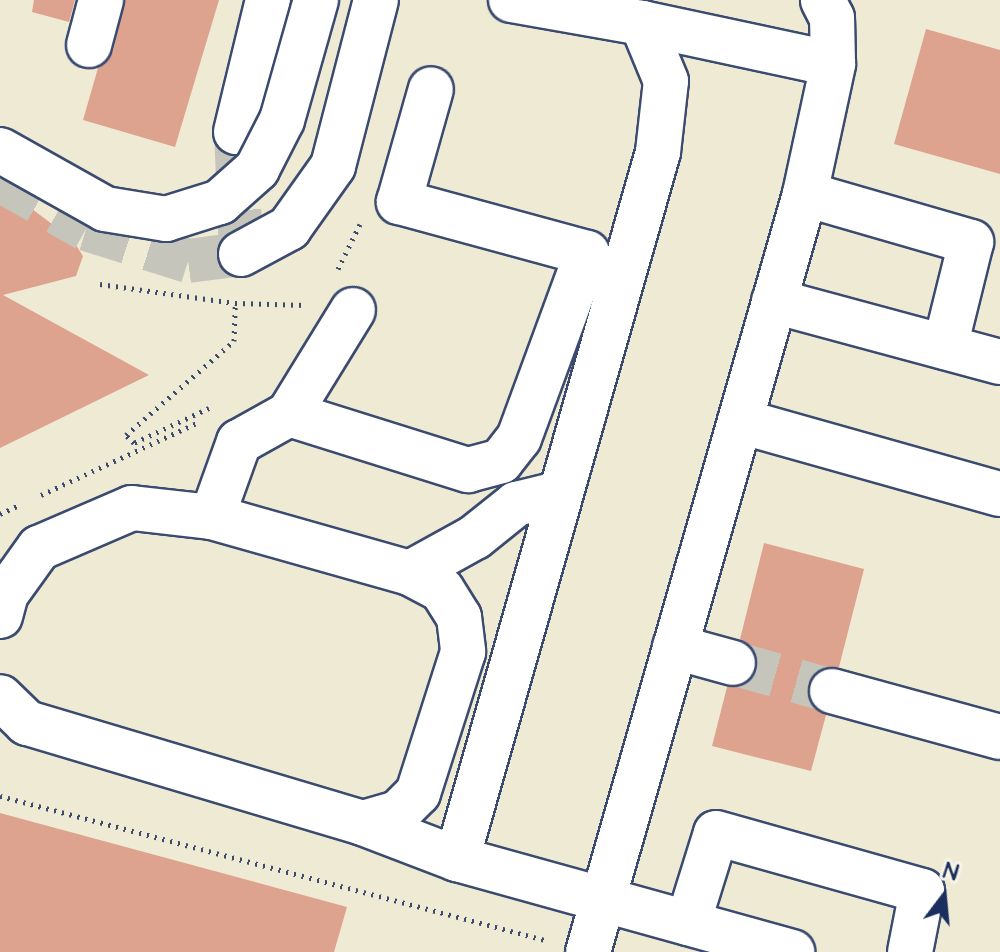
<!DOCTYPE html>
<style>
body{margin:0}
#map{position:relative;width:1000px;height:952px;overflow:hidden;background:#efead3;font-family:"Architects Daughter",sans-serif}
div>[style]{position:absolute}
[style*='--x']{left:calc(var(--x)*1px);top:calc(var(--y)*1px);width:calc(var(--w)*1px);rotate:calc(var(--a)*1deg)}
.building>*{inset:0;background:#dea38f}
.minor-tunnel>*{height:44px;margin-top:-22px;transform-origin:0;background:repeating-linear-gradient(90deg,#c5c5bc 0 44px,transparent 0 66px)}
.path>*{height:5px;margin-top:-2.5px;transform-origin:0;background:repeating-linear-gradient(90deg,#3b4b70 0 2px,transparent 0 8px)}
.roads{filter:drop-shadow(2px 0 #3b4b70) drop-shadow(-2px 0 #3b4b70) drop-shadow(0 2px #3b4b70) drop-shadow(0 -2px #3b4b70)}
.minor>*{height:44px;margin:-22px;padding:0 22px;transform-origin:22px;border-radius:22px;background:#fff}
.bridges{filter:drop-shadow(2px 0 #3b4b70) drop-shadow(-2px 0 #3b4b70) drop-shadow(0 2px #3b4b70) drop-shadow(0 -2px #3b4b70)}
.minor-bridge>*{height:44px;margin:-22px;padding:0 22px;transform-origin:22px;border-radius:22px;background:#fff}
span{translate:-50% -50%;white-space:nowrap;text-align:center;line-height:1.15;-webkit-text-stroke:8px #f7f3e8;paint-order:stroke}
.north{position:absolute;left:904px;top:856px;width:80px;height:80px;-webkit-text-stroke:6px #f7f3e8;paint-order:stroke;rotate:16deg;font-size:22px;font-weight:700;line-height:32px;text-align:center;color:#1b2f5e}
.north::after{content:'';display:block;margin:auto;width:28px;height:36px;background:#1b2f5e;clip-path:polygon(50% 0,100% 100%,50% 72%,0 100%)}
</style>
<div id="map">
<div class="building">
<i style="clip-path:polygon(34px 0,75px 0,69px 22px,32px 12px)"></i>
<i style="clip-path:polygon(125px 0,219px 0,175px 147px,83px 120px,98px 68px,113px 51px)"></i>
<i style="clip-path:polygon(926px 29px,1000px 50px,1000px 174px,894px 144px)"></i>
<i style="clip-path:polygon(0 185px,72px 239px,83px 256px,76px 276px,3px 295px,149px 375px,0 448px)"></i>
<i style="clip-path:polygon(764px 543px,864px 569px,839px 667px,815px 673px,808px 685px,814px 708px,826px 715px,811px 771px,712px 746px,727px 687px,750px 681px,757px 669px,751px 646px,740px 639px)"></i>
<i style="clip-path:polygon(0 813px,347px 907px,334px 952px,0 952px)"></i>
</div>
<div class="minor-tunnel">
<i style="--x:0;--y:180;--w:99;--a:29.7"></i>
<i style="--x:86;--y:229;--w:107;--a:17.4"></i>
<i style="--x:188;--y:261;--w:53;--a:-7.5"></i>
<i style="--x:241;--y:254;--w:122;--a:-92.3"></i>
<i style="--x:733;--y:663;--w:103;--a:15.8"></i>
</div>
<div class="path">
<i style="--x:338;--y:269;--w:50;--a:-63.9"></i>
<i style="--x:100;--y:284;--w:136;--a:8"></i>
<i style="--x:235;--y:303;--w:71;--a:1.6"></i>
<i style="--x:209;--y:408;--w:83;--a:155"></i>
<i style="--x:134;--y:443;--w:11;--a:-135"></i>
<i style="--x:126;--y:435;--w:143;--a:-41"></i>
<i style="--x:234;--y:341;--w:38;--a:-88"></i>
<i style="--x:41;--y:495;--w:174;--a:-24.8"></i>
<i style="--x:0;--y:514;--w:19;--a:-25"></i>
<i style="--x:0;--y:796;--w:564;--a:14.8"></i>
</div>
<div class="roads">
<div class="minor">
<i style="--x:642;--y:23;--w:195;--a:12.1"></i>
<i style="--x:833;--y:64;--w:46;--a:-91.2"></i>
<i style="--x:832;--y:18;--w:20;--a:-117"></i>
<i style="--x:89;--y:45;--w:47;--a:-75.1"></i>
<i style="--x:236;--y:132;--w:136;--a:-76.4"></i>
<i style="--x:805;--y:194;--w:173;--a:16.1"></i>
<i style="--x:971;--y:242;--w:108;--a:103.9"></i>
<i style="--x:241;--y:254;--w:55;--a:-28.4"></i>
<i style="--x:289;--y:228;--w:76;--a:-54.6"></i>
<i style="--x:333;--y:166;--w:171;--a:-75.5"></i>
<i style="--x:774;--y:301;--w:234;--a:15.1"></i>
<i style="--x:289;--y:414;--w:188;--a:17.4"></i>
<i style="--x:468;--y:470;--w:34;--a:-15"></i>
<i style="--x:501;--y:461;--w:29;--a:-52"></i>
<i style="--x:519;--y:438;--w:197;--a:-69.8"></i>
<i style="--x:587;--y:253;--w:195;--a:-164.8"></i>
<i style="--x:399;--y:202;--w:117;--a:-74.2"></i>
<i style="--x:740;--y:421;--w:270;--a:15.7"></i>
<i style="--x:212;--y:517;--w:80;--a:-70.2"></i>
<i style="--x:239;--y:442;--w:57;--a:-29.2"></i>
<i style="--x:289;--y:414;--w:122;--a:-58.4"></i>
<i style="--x:410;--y:573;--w:74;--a:-29"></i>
<i style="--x:475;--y:537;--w:53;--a:-38.8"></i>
<i style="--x:516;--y:504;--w:46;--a:-13.7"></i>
<i style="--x:0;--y:616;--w:23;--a:-75"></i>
<i style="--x:6;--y:594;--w:57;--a:-54.3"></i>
<i style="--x:39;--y:548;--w:101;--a:-23.3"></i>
<i style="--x:132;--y:508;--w:81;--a:6.4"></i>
<i style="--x:212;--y:517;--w:206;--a:15.8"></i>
<i style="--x:410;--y:573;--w:36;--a:28"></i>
<i style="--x:442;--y:590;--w:32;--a:58"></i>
<i style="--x:459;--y:617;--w:35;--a:83"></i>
<i style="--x:463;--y:652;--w:148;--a:107.7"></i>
<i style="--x:418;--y:793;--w:28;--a:135"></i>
<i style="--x:398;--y:813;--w:36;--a:164"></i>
<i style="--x:363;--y:823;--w:351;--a:-163.4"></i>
<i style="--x:27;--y:723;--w:37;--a:-136"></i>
<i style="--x:675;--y:647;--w:60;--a:15.4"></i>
<i style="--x:832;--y:691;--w:174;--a:15.3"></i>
<i style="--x:363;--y:823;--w:101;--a:21"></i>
<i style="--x:457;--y:859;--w:348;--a:15.5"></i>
<i style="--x:457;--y:859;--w:735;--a:-74.13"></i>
<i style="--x:658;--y:152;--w:71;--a:-83.6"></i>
<i style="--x:666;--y:81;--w:63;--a:-112.5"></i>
<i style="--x:642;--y:23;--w:133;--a:-170"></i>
<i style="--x:688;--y:923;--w:94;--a:-72.7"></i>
<i style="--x:716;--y:833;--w:214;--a:15.7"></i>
<i style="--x:922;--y:891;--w:62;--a:101.1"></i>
<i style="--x:588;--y:952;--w:788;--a:-74.02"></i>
<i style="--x:805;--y:194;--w:133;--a:-77.8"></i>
</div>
</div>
<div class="bridges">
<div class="minor-bridge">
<i style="--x:0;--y:150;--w:120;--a:29.3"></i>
<i style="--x:105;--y:209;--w:62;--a:9.3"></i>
<i style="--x:166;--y:219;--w:57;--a:-17.5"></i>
<i style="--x:220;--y:202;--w:50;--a:-41.7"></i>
<i style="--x:257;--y:169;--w:55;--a:-63"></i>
<i style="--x:282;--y:120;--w:125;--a:-74.2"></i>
</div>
</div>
<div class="north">N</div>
</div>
